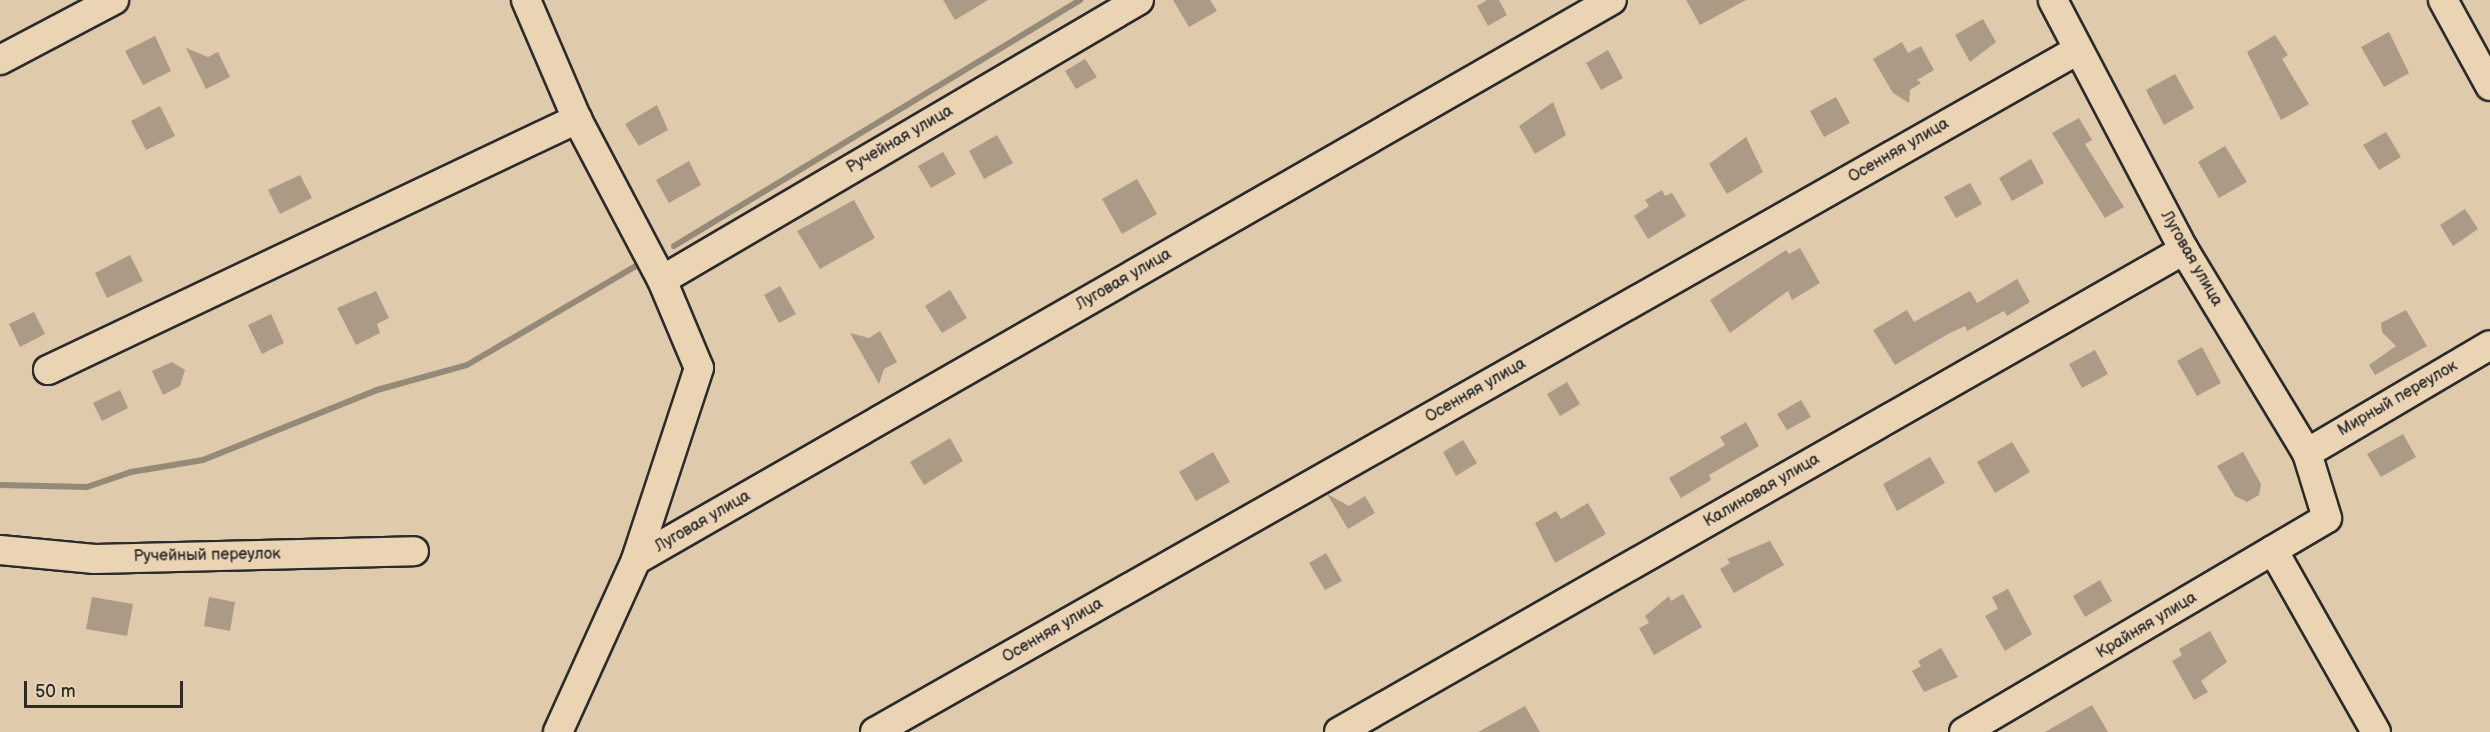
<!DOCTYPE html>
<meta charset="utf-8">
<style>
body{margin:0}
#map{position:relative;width:2490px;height:732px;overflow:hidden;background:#e0caac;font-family:"Balsamiq Sans",sans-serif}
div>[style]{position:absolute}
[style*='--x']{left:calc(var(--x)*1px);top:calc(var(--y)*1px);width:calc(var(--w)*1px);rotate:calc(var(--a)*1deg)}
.stream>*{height:6px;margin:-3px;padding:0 3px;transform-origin:3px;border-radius:3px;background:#958977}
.building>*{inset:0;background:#ab9a86}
.roads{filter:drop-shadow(2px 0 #2b2b2b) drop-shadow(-2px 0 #2b2b2b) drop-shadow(0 2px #2b2b2b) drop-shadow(0 -2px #2b2b2b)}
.minor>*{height:28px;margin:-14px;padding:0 14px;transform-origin:14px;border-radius:14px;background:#ebd4b4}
span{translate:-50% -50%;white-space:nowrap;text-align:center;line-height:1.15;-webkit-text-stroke:4.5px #ebd4b4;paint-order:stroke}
.street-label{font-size:16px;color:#2b2b2b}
.scale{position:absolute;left:24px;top:681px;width:159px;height:27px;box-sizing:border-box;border:3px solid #2b2b2b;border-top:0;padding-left:8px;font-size:18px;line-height:21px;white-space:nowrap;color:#2b2b2b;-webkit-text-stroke:4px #ebd4b4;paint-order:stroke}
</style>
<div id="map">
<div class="stream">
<i style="--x:674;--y:246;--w:475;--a:-31.2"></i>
<i style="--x:0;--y:485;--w:87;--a:1.3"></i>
<i style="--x:87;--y:487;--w:46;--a:-18.8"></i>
<i style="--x:131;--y:472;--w:73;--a:-9.5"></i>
<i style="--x:203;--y:460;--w:188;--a:-21.9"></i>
<i style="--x:377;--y:390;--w:93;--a:-15.5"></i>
<i style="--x:467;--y:365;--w:199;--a:-30.4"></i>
</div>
<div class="building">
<i style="clip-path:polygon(943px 0,988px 0,955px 20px)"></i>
<i style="clip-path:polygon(1173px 0,1210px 0,1217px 11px,1189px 27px)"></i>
<i style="clip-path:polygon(1487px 0,1499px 0,1507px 15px,1488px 26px,1477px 6px)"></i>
<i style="clip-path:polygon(1686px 0,1746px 0,1700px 25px)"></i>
<i style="clip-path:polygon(1983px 19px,1996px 42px,1970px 62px,1955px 35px)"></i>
<i style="clip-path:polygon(2389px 32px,2409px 73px,2384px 87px,2361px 47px)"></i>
<i style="clip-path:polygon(2275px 35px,2288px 55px,2282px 59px,2309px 104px,2281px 120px,2247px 52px)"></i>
<i style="clip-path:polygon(155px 36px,171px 71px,143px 85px,125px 51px)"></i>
<i style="clip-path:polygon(1902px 42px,1908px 53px,1921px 46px,1934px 70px,1917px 80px,1921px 83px,1910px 90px,1909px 103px,1893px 93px,1873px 59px)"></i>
<i style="clip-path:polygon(186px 48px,208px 57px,218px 52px,230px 77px,206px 89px)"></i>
<i style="clip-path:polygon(1608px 50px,1623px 78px,1601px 90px,1586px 63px)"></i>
<i style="clip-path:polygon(1085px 59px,1097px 77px,1076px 89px,1065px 71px)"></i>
<i style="clip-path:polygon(2175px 74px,2194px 108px,2164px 125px,2146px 90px)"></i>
<i style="clip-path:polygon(1836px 97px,1850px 123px,1824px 137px,1810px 111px)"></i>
<i style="clip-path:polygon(1553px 102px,1566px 135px,1535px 154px,1519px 126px)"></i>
<i style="clip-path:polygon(657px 105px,668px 130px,639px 146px,625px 124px)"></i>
<i style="clip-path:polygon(160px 106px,175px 136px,146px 150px,131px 121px)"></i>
<i style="clip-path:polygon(2079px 118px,2092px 140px,2085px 144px,2124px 207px,2105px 218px,2052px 133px)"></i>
<i style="clip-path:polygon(2386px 132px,2401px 157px,2379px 170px,2363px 145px)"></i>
<i style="clip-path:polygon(997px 135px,1013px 163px,984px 179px,969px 151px)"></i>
<i style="clip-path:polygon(1746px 137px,1763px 172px,1727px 194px,1709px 164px)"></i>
<i style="clip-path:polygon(2225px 146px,2247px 182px,2219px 198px,2198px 162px)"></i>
<i style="clip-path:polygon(943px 152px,956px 174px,931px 188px,918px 166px)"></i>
<i style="clip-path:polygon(2031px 159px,2044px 183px,2012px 201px,1999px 178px)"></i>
<i style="clip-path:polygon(689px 161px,701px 185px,669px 203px,656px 180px)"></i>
<i style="clip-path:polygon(300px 175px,312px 198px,280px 214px,268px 190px)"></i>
<i style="clip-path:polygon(1137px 179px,1157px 214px,1122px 234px,1102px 199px)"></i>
<i style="clip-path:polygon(1970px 183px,1982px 204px,1956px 218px,1944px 197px)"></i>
<i style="clip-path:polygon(1662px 190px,1665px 196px,1672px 193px,1686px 216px,1648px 239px,1634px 216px,1649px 206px,1645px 200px)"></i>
<i style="clip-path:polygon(854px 200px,875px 238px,820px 269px,797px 231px)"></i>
<i style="clip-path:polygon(2465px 209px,2478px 229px,2453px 246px,2440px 225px)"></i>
<i style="clip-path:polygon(1800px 248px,1820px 283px,1792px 300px,1788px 291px,1730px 333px,1710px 300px,1786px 250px,1789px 254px)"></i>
<i style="clip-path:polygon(130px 255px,143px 281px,107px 298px,95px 273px)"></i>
<i style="clip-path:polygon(2017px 279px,2030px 302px,2007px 316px,2004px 311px,1967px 331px,1965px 326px,1948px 334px,1895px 365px,1873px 330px,1907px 310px,1914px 322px,1970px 291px,1977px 303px)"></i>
<i style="clip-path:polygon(780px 286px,796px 314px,779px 323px,764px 295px)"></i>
<i style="clip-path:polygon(950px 290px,967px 318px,942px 333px,925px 306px)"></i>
<i style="clip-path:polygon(376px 291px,389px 318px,377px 324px,380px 333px,356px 345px,337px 308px)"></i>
<i style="clip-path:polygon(2406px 310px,2427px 346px,2375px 375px,2369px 365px,2396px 346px,2382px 332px,2381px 323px)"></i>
<i style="clip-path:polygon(34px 312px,45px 334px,20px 347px,9px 324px)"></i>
<i style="clip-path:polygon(271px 314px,284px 343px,262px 354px,248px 325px)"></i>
<i style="clip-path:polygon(880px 331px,897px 362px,884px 369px,879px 384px,850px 333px,869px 338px)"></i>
<i style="clip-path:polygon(2202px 347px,2221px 383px,2197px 396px,2177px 361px)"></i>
<i style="clip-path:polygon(2095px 350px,2108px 374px,2082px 388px,2069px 364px)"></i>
<i style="clip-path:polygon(172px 362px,185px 370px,180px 386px,163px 395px,152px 371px)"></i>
<i style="clip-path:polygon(1567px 382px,1580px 404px,1560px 416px,1547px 394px)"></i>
<i style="clip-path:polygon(120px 390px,128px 408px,102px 421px,93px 403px)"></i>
<i style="clip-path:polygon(1801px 400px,1811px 417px,1787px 430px,1777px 414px)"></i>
<i style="clip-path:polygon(1746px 422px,1759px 446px,1709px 475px,1711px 480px,1681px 498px,1669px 478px,1725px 445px,1720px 437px)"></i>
<i style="clip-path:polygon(2403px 434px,2416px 457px,2381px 477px,2367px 454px)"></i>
<i style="clip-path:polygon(950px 438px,963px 461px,924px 485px,910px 462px)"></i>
<i style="clip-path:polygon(1463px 440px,1477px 463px,1456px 476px,1443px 452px)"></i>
<i style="clip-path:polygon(2012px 442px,2030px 472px,1995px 493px,1977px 462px)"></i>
<i style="clip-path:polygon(1213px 452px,1230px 482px,1196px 501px,1179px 472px)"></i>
<i style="clip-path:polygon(2243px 452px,2261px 484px,2259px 495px,2247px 502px,2235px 496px,2217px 466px)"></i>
<i style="clip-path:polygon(1930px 457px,1945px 483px,1897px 511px,1883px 484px)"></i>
<i style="clip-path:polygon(1327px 494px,1349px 506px,1365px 496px,1375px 513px,1348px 529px)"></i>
<i style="clip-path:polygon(1588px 503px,1606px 534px,1555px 563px,1535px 523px,1556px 511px,1561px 519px)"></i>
<i style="clip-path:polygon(1770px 541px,1784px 565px,1734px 593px,1720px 569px,1730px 563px,1727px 559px)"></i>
<i style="clip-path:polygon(1326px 553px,1342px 581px,1325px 590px,1309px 563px)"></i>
<i style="clip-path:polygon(2100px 580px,2112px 601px,2085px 617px,2073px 596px)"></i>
<i style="clip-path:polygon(2008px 589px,2032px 634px,2005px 651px,1985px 616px,1998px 609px,1992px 597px)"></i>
<i style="clip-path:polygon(1683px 594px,1702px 627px,1654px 655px,1639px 628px,1649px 623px,1645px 616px,1669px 596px,1671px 601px)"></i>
<i style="clip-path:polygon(92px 597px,133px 604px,127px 636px,86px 629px)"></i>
<i style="clip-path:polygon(209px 597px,235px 602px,230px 631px,204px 626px)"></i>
<i style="clip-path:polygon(2210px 631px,2227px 662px,2201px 681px,2208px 692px,2194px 700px,2172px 661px,2182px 655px,2179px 649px)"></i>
<i style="clip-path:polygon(1941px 648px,1958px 677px,1924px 692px,1912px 671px,1921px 666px,1918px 661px)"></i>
<i style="clip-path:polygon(2092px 705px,2108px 732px,2045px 732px)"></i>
<i style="clip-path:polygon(1525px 706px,1540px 732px,1478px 732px)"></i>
</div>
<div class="roads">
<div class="minor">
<i style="--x:526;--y:0;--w:129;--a:66.8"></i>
<i style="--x:577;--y:119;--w:182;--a:62.2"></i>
<i style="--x:662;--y:280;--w:95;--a:67.2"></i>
<i style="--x:699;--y:368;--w:202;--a:108.2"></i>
<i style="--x:636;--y:560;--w:189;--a:114.4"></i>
<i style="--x:2443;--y:0;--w:98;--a:61.3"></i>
<i style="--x:0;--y:60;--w:129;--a:-27.8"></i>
<i style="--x:662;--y:280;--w:553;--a:-30.41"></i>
<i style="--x:48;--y:370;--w:586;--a:-25.38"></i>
<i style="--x:2307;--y:453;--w:212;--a:-30.5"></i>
<i style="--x:0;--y:550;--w:95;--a:5.4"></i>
<i style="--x:95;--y:559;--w:319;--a:-1.4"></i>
<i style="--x:2273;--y:550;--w:209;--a:60.5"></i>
<i style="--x:636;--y:560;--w:1125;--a:-29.85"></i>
<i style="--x:875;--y:732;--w:1383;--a:-29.55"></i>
<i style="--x:1339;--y:732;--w:973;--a:-29.7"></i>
<i style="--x:1964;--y:732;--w:421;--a:-30.5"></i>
<i style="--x:2327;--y:518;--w:68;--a:-107.1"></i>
<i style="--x:2307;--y:453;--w:237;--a:-121.2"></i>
<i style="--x:2184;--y:250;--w:282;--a:-117.7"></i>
</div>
</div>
<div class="street-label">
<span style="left:900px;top:140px;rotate:-30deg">Ручейная улица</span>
<span style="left:1899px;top:151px;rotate:-30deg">Осенняя улица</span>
<span style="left:2191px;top:259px;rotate:60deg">Луговая улица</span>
<span style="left:1124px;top:280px;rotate:-30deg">Луговая улица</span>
<span style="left:1476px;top:391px;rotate:-30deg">Осенняя улица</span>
<span style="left:2398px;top:399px;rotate:-30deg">Мирный переулок</span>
<span style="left:1762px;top:491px;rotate:-30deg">Калиновая улица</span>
<span style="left:703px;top:522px;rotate:-30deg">Луговая улица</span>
<span style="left:207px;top:556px;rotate:-1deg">Ручейный переулок</span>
<span style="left:2147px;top:626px;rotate:-31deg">Крайняя улица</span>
<span style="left:1053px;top:631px;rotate:-30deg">Осенняя улица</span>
</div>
<div class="scale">50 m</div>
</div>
